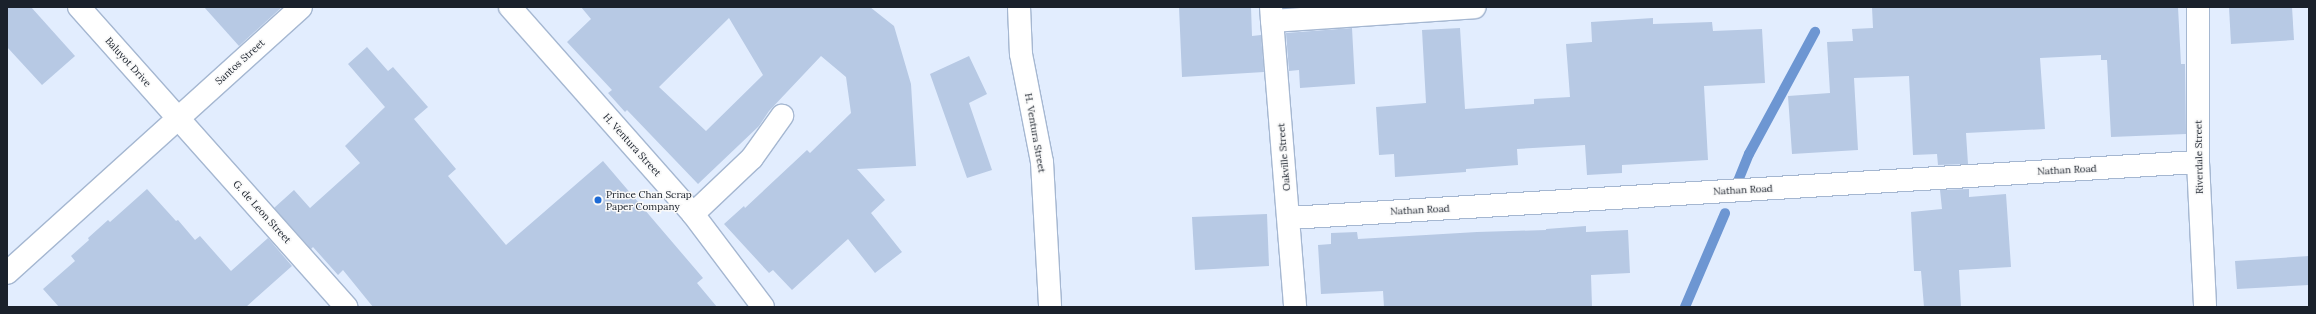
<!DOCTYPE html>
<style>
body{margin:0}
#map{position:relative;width:2316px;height:314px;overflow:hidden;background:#e2edfe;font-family:Lora,serif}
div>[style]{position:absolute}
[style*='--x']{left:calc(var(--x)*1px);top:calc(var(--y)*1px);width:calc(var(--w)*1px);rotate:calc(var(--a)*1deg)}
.stream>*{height:10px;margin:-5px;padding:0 5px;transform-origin:5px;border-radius:5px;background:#6d96d2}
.building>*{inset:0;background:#b7c9e4}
.roads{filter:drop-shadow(1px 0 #a5b7d1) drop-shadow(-1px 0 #a5b7d1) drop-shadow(0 1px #a5b7d1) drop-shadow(0 -1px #a5b7d1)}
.minor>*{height:22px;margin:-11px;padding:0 11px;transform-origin:11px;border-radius:11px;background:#fff}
.dots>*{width:11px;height:11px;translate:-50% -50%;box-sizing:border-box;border:2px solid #f9f9f9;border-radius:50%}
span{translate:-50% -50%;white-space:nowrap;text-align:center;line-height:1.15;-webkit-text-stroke:3px #f9f9f9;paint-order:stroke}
.street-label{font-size:10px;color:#1a212b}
.poi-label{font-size:10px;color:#1a212b}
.left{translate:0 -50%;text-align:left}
.frame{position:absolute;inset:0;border:8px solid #1a212b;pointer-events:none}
</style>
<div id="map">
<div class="stream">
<i style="--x:1738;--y:181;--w:29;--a:-68"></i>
<i style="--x:1749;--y:154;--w:139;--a:-61.6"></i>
<i style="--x:1685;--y:307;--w:102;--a:-66.9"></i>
</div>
<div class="building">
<i style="clip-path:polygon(7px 7px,31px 7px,75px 56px,42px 85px,7px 47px)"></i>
<i style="clip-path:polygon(204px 7px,282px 7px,239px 46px)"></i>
<i style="clip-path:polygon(evenodd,581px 7px,870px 7px,894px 26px,911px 84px,916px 166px,857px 169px,885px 200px,871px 213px,902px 252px,875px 273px,848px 239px,792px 290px,773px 270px,769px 273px,724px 224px,744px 206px,745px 208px,807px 150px,810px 153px,851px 113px,846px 77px,821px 56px,769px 111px,759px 126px,698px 184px,627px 110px,625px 112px,608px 93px,612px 90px,567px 42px,591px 19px,581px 7px,729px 18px,763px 75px,706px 131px,659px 87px,729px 18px)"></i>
<i style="clip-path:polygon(1179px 7px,1251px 7px,1252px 36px,1261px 35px,1264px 72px,1182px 77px)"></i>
<i style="clip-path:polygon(1872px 7px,2178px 7px,2181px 64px,2185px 64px,2186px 134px,2111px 137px,2107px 60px,2101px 60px,2101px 55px,2040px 58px,2045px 129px,1966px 133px,1968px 164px,1938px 165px,1937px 154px,1913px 155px,1909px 76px,1854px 78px,1858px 150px,1792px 154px,1788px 96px,1830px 93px,1827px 42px,1853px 41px,1852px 29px,1873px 28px)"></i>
<i style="clip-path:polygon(2229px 7px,2292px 7px,2294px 40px,2231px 44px)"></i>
<i style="clip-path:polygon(1653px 18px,1653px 24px,1712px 22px,1713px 31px,1762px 29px,1765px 83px,1704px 86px,1708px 160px,1622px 165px,1622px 173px,1587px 175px,1585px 145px,1517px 149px,1518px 165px,1466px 169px,1466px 172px,1395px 177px,1394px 154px,1379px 155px,1376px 107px,1426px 103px,1422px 30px,1460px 28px,1465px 109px,1534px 104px,1534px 99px,1570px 97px,1566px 44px,1592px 42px,1591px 22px)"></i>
<i style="clip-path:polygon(1352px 28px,1355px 84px,1300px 88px,1299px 70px,1289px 71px,1286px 33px)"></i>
<i style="clip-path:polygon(367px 47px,388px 71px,393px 67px,428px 107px,414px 119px,456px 169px,448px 176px,506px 245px,603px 161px,703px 278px,697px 283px,717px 307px,373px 307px,343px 270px,338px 275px,313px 247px,311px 249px,274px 208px,294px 190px,310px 208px,360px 163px,345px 146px,385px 107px,348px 64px)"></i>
<i style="clip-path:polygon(969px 56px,987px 94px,969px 103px,992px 170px,967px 178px,930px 74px)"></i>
<i style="clip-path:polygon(147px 189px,176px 221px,178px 220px,195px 240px,200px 236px,231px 271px,268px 238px,292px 266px,246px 307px,59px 307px,43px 289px,75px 261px,71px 256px,89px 240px,88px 238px,108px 220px,110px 222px)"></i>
<i style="clip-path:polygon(1969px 189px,1969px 197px,2006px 194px,2011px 267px,1959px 270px,1961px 307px,1924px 307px,1921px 271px,1914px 271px,1911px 212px,1942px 209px,1940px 190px)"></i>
<i style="clip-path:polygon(1267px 214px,1269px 266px,1195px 270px,1192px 217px)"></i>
<i style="clip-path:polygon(1586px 226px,1586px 232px,1628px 230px,1630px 273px,1591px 275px,1592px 307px,1384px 307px,1383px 291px,1321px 294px,1318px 245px,1331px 244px,1331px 233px,1357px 232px,1358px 239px,1477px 232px,1546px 230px,1546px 229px)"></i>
<i style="clip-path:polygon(2309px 256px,2309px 285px,2237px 289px,2235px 261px)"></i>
</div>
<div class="roads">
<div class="minor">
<i style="--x:79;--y:7;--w:402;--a:48.3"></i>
<i style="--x:510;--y:7;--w:276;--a:48.5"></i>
<i style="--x:693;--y:214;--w:116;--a:53"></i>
<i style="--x:1019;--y:7;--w:47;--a:87.6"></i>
<i style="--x:1021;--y:54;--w:110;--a:79"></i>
<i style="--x:1042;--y:162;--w:145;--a:86.8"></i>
<i style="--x:1271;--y:7;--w:301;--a:85.4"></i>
<i style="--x:2198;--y:7;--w:155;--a:90"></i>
<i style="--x:2198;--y:162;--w:145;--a:87.2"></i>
<i style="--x:1272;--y:21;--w:203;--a:-3.9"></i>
<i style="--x:693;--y:214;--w:81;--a:-43.5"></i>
<i style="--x:752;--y:158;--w:52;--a:-54.5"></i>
<i style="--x:1289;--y:218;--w:911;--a:-3.53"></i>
<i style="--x:7;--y:273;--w:396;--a:-42.1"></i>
</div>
</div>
<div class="dots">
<i style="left:598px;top:200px;background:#1e6bd6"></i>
</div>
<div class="street-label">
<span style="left:128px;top:62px;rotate:48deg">Baluyot Drive</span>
<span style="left:240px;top:62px;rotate:-42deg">Santos Street</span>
<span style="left:1035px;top:133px;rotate:80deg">H. Ventura Street</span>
<span style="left:632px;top:145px;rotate:48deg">H. Ventura Street</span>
<span style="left:1284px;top:157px;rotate:-95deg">Oakville Street</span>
<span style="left:2199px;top:157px;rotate:-91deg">Riverdale Street</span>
<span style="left:2067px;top:170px;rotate:-3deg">Nathan Road</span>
<span style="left:1743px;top:190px;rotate:-3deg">Nathan Road</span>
<span style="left:1420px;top:210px;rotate:-3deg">Nathan Road</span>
<span style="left:262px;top:212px;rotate:48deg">G. de Leon Street</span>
</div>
<div class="poi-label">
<span class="left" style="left:606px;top:200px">Prince Chan Scrap<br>Paper Company</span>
</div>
<div class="frame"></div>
</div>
